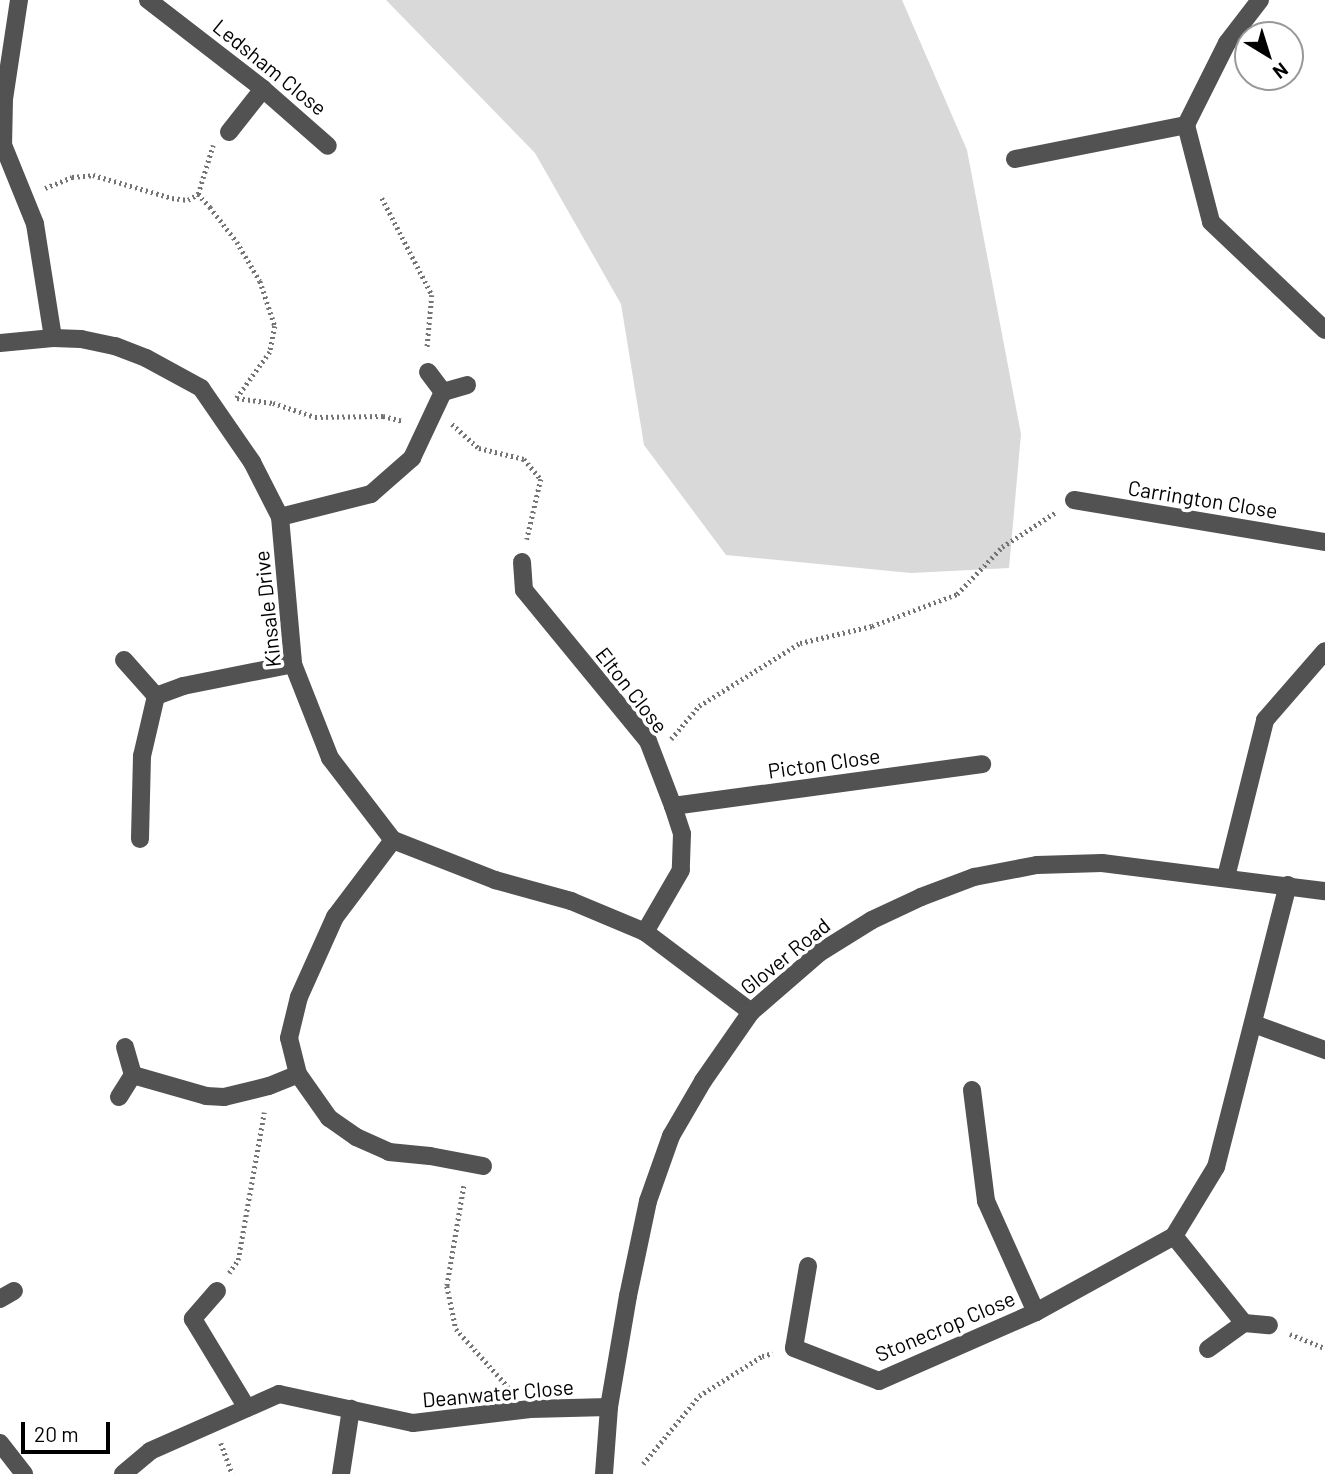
<!DOCTYPE html>
<style>
body{margin:0}
#map{position:relative;width:1325px;height:1474px;overflow:hidden;background:#fff;font-family:Barlow,sans-serif}
div>[style]{position:absolute}
[style*='--x']{left:calc(var(--x)*1px);top:calc(var(--y)*1px);width:calc(var(--w)*1px);rotate:calc(var(--a)*1deg)}
.green>*{inset:0;background:#d9d9d9}
.path>*{height:4.5px;margin-top:-2.25px;transform-origin:0;background:repeating-linear-gradient(90deg,#747474 0 2px,transparent 0 5.5px)}
.minor>*{height:18px;margin:-9px;padding:0 9px;transform-origin:9px;border-radius:9px;background:#525252}
span{translate:-50% -50%;white-space:nowrap;text-align:center;line-height:1.15;-webkit-text-stroke:7px #fff;paint-order:stroke}
.street-label{font-size:21px;color:#000}
.north{position:absolute;left:1234px;top:21px;width:70px;height:70px;box-sizing:border-box;background:#fff;border:2px solid #999;border-radius:50%;rotate:142deg;font-size:19px;font-weight:700;line-height:28px;text-align:center;color:#000}
.north::after{content:'';display:block;margin:auto;width:24px;height:32px;background:#000;clip-path:polygon(50% 0,100% 100%,50% 72%,0 100%)}
.scale{position:absolute;left:21px;top:1422px;width:89px;height:32px;box-sizing:border-box;border:4px solid #000;border-top:0;padding-left:9px;font-size:21px;line-height:24px;white-space:nowrap;color:#000;-webkit-text-stroke:5px #fff;paint-order:stroke}
</style>
<div id="map">
<div class="green">
<i style="clip-path:polygon(386px 0,902px 0,967px 150px,1021px 434px,1009px 568px,911px 573px,726px 555px,644px 445px,621px 304px,535px 153px)"></i>
</div>
<div class="path">
<i style="--x:45;--y:188;--w:29;--a:-22"></i>
<i style="--x:72;--y:177;--w:21;--a:-5"></i>
<i style="--x:93;--y:175;--w:82;--a:16.2"></i>
<i style="--x:172;--y:198;--w:16;--a:7"></i>
<i style="--x:188;--y:200;--w:12;--a:-31"></i>
<i style="--x:198;--y:194;--w:18;--a:47"></i>
<i style="--x:210;--y:207;--w:44;--a:52.4"></i>
<i style="--x:237;--y:242;--w:45;--a:59.5"></i>
<i style="--x:260;--y:281;--w:47;--a:71.6"></i>
<i style="--x:275;--y:326;--w:26;--a:101"></i>
<i style="--x:270;--y:352;--w:57;--a:125.7"></i>
<i style="--x:198;--y:194;--w:51;--a:-73"></i>
<i style="--x:382;--y:198;--w:109;--a:62.7"></i>
<i style="--x:432;--y:295;--w:55;--a:95.2"></i>
<i style="--x:237;--y:398;--w:36;--a:8"></i>
<i style="--x:273;--y:403;--w:44;--a:18.4"></i>
<i style="--x:315;--y:417;--w:68;--a:-0.8"></i>
<i style="--x:383;--y:416;--w:21;--a:14"></i>
<i style="--x:452;--y:424;--w:36;--a:42"></i>
<i style="--x:479;--y:448;--w:46;--a:13.7"></i>
<i style="--x:524;--y:459;--w:26;--a:50"></i>
<i style="--x:541;--y:479;--w:62;--a:103.1"></i>
<i style="--x:671;--y:739;--w:43;--a:-49.7"></i>
<i style="--x:699;--y:706;--w:119;--a:-32"></i>
<i style="--x:800;--y:643;--w:74;--a:-13.3"></i>
<i style="--x:872;--y:626;--w:91;--a:-20.6"></i>
<i style="--x:957;--y:594;--w:65;--a:-46.2"></i>
<i style="--x:1002;--y:547;--w:64;--a:-32.9"></i>
<i style="--x:464;--y:1186;--w:101;--a:99.6"></i>
<i style="--x:447;--y:1286;--w:44;--a:78.2"></i>
<i style="--x:456;--y:1329;--w:81;--a:48"></i>
<i style="--x:229;--y:1273;--w:16;--a:-55"></i>
<i style="--x:238;--y:1260;--w:150;--a:-80"></i>
<i style="--x:1290;--y:1334;--w:38;--a:22"></i>
<i style="--x:221;--y:1443;--w:33;--a:70"></i>
<i style="--x:643;--y:1464;--w:88;--a:-50.5"></i>
<i style="--x:699;--y:1396;--w:75;--a:-32.4"></i>
<i style="--x:762;--y:1356;--w:11;--a:-15"></i>
</div>
<div class="minor">
<i style="--x:19;--y:0;--w:100;--a:98.6"></i>
<i style="--x:4;--y:99;--w:46;--a:91.2"></i>
<i style="--x:3;--y:145;--w:85;--a:67.9"></i>
<i style="--x:35;--y:224;--w:115;--a:81"></i>
<i style="--x:148;--y:0;--w:145;--a:37.7"></i>
<i style="--x:263;--y:89;--w:86;--a:41.2"></i>
<i style="--x:1260;--y:0;--w:54;--a:127.5"></i>
<i style="--x:1227;--y:43;--w:92;--a:116.6"></i>
<i style="--x:1186;--y:125;--w:100;--a:75.5"></i>
<i style="--x:1211;--y:222;--w:157;--a:43.5"></i>
<i style="--x:229;--y:132;--w:55;--a:-51.7"></i>
<i style="--x:1015;--y:159;--w:174;--a:-11.2"></i>
<i style="--x:0;--y:343;--w:53;--a:-5.4"></i>
<i style="--x:53;--y:338;--w:28;--a:2"></i>
<i style="--x:81;--y:339;--w:35;--a:12"></i>
<i style="--x:115;--y:346;--w:33;--a:21"></i>
<i style="--x:146;--y:358;--w:63;--a:28.6"></i>
<i style="--x:201;--y:388;--w:90;--a:55.4"></i>
<i style="--x:252;--y:462;--w:62;--a:63"></i>
<i style="--x:280;--y:517;--w:148;--a:84.9"></i>
<i style="--x:293;--y:664;--w:101;--a:68.5"></i>
<i style="--x:330;--y:758;--w:103;--a:52.5"></i>
<i style="--x:393;--y:840;--w:110;--a:21.4"></i>
<i style="--x:495;--y:880;--w:79;--a:15.4"></i>
<i style="--x:571;--y:901;--w:80;--a:22.7"></i>
<i style="--x:645;--y:932;--w:133;--a:37"></i>
<i style="--x:428;--y:372;--w:25;--a:53"></i>
<i style="--x:443;--y:392;--w:25;--a:-16"></i>
<i style="--x:1074;--y:500;--w:254;--a:9.5"></i>
<i style="--x:280;--y:517;--w:94;--a:-14.2"></i>
<i style="--x:371;--y:494;--w:55;--a:-41.3"></i>
<i style="--x:412;--y:458;--w:73;--a:-64.8"></i>
<i style="--x:522;--y:562;--w:28;--a:86"></i>
<i style="--x:524;--y:590;--w:195;--a:50.6"></i>
<i style="--x:648;--y:741;--w:70;--a:69"></i>
<i style="--x:673;--y:806;--w:29;--a:72"></i>
<i style="--x:682;--y:834;--w:36;--a:92"></i>
<i style="--x:681;--y:870;--w:72;--a:120.1"></i>
<i style="--x:124;--y:660;--w:48;--a:48.4"></i>
<i style="--x:156;--y:696;--w:62;--a:103.1"></i>
<i style="--x:142;--y:756;--w:83;--a:91.4"></i>
<i style="--x:156;--y:696;--w:29;--a:-20"></i>
<i style="--x:183;--y:686;--w:112;--a:-11.3"></i>
<i style="--x:673;--y:806;--w:312;--a:-7.7"></i>
<i style="--x:1226;--y:877;--w:162;--a:-76"></i>
<i style="--x:1265;--y:720;--w:91;--a:-49"></i>
<i style="--x:1254;--y:1024;--w:76;--a:20.1"></i>
<i style="--x:298;--y:1074;--w:37;--a:-104"></i>
<i style="--x:289;--y:1038;--w:42;--a:-76.3"></i>
<i style="--x:299;--y:997;--w:88;--a:-65.8"></i>
<i style="--x:335;--y:917;--w:96;--a:-53"></i>
<i style="--x:133;--y:1075;--w:76;--a:16"></i>
<i style="--x:206;--y:1096;--w:18;--a:3"></i>
<i style="--x:224;--y:1097;--w:46;--a:-13.7"></i>
<i style="--x:269;--y:1086;--w:31;--a:-22"></i>
<i style="--x:298;--y:1074;--w:54;--a:54.8"></i>
<i style="--x:329;--y:1118;--w:33;--a:35"></i>
<i style="--x:356;--y:1137;--w:36;--a:24"></i>
<i style="--x:389;--y:1152;--w:41;--a:5.6"></i>
<i style="--x:430;--y:1156;--w:54;--a:10.7"></i>
<i style="--x:972;--y:1090;--w:112;--a:82.8"></i>
<i style="--x:986;--y:1201;--w:122;--a:65.8"></i>
<i style="--x:119;--y:1097;--w:26;--a:-58"></i>
<i style="--x:133;--y:1075;--w:29;--a:-106"></i>
<i style="--x:1174;--y:1236;--w:112;--a:51.2"></i>
<i style="--x:808;--y:1266;--w:83;--a:99.7"></i>
<i style="--x:794;--y:1348;--w:91;--a:21.2"></i>
<i style="--x:879;--y:1381;--w:171;--a:-23.7"></i>
<i style="--x:1036;--y:1312;--w:158;--a:-28.8"></i>
<i style="--x:1174;--y:1236;--w:81;--a:-58.7"></i>
<i style="--x:1216;--y:1167;--w:291;--a:-75.7"></i>
<i style="--x:217;--y:1291;--w:37;--a:131"></i>
<i style="--x:193;--y:1319;--w:104;--a:58.8"></i>
<i style="--x:0;--y:1299;--w:16;--a:-30"></i>
<i style="--x:1208;--y:1349;--w:44;--a:-35.8"></i>
<i style="--x:1244;--y:1323;--w:25;--a:5"></i>
<i style="--x:0;--y:1443;--w:39;--a:52"></i>
<i style="--x:123;--y:1474;--w:35;--a:-40"></i>
<i style="--x:150;--y:1451;--w:141;--a:-23.8"></i>
<i style="--x:279;--y:1394;--w:137;--a:12.2"></i>
<i style="--x:413;--y:1423;--w:118;--a:-6.8"></i>
<i style="--x:530;--y:1409;--w:79;--a:-1.5"></i>
<i style="--x:341;--y:1474;--w:66;--a:-81.3"></i>
<i style="--x:604;--y:1474;--w:67;--a:-85.7"></i>
<i style="--x:609;--y:1407;--w:113;--a:-80.3"></i>
<i style="--x:628;--y:1296;--w:97;--a:-78.1"></i>
<i style="--x:648;--y:1201;--w:69;--a:-70.5"></i>
<i style="--x:671;--y:1136;--w:64;--a:-59.8"></i>
<i style="--x:703;--y:1081;--w:84;--a:-55.2"></i>
<i style="--x:751;--y:1012;--w:90;--a:-40.9"></i>
<i style="--x:819;--y:953;--w:62;--a:-31.9"></i>
<i style="--x:872;--y:920;--w:54;--a:-25.1"></i>
<i style="--x:921;--y:897;--w:57;--a:-20.7"></i>
<i style="--x:974;--y:877;--w:64;--a:-10.8"></i>
<i style="--x:1037;--y:865;--w:65;--a:-1.8"></i>
<i style="--x:1102;--y:863;--w:225;--a:7.2"></i>
</div>
<div class="street-label">
<span style="left:270px;top:67px;rotate:39deg">Ledsham Close</span>
<span style="left:1203px;top:499px;rotate:9deg">Carrington Close</span>
<span style="left:267px;top:609px;rotate:-96deg">Kinsale Drive</span>
<span style="left:632px;top:690px;rotate:52deg">Elton Close</span>
<span style="left:824px;top:763px;rotate:-8deg">Picton Close</span>
<span style="left:785px;top:956px;rotate:-39deg">Glover Road</span>
<span style="left:945px;top:1326px;rotate:-23deg">Stonecrop Close</span>
<span style="left:498px;top:1393px;rotate:-5deg">Deanwater Close</span>
</div>
<div class="north">N</div>
<div class="scale">20 m</div>
</div>
